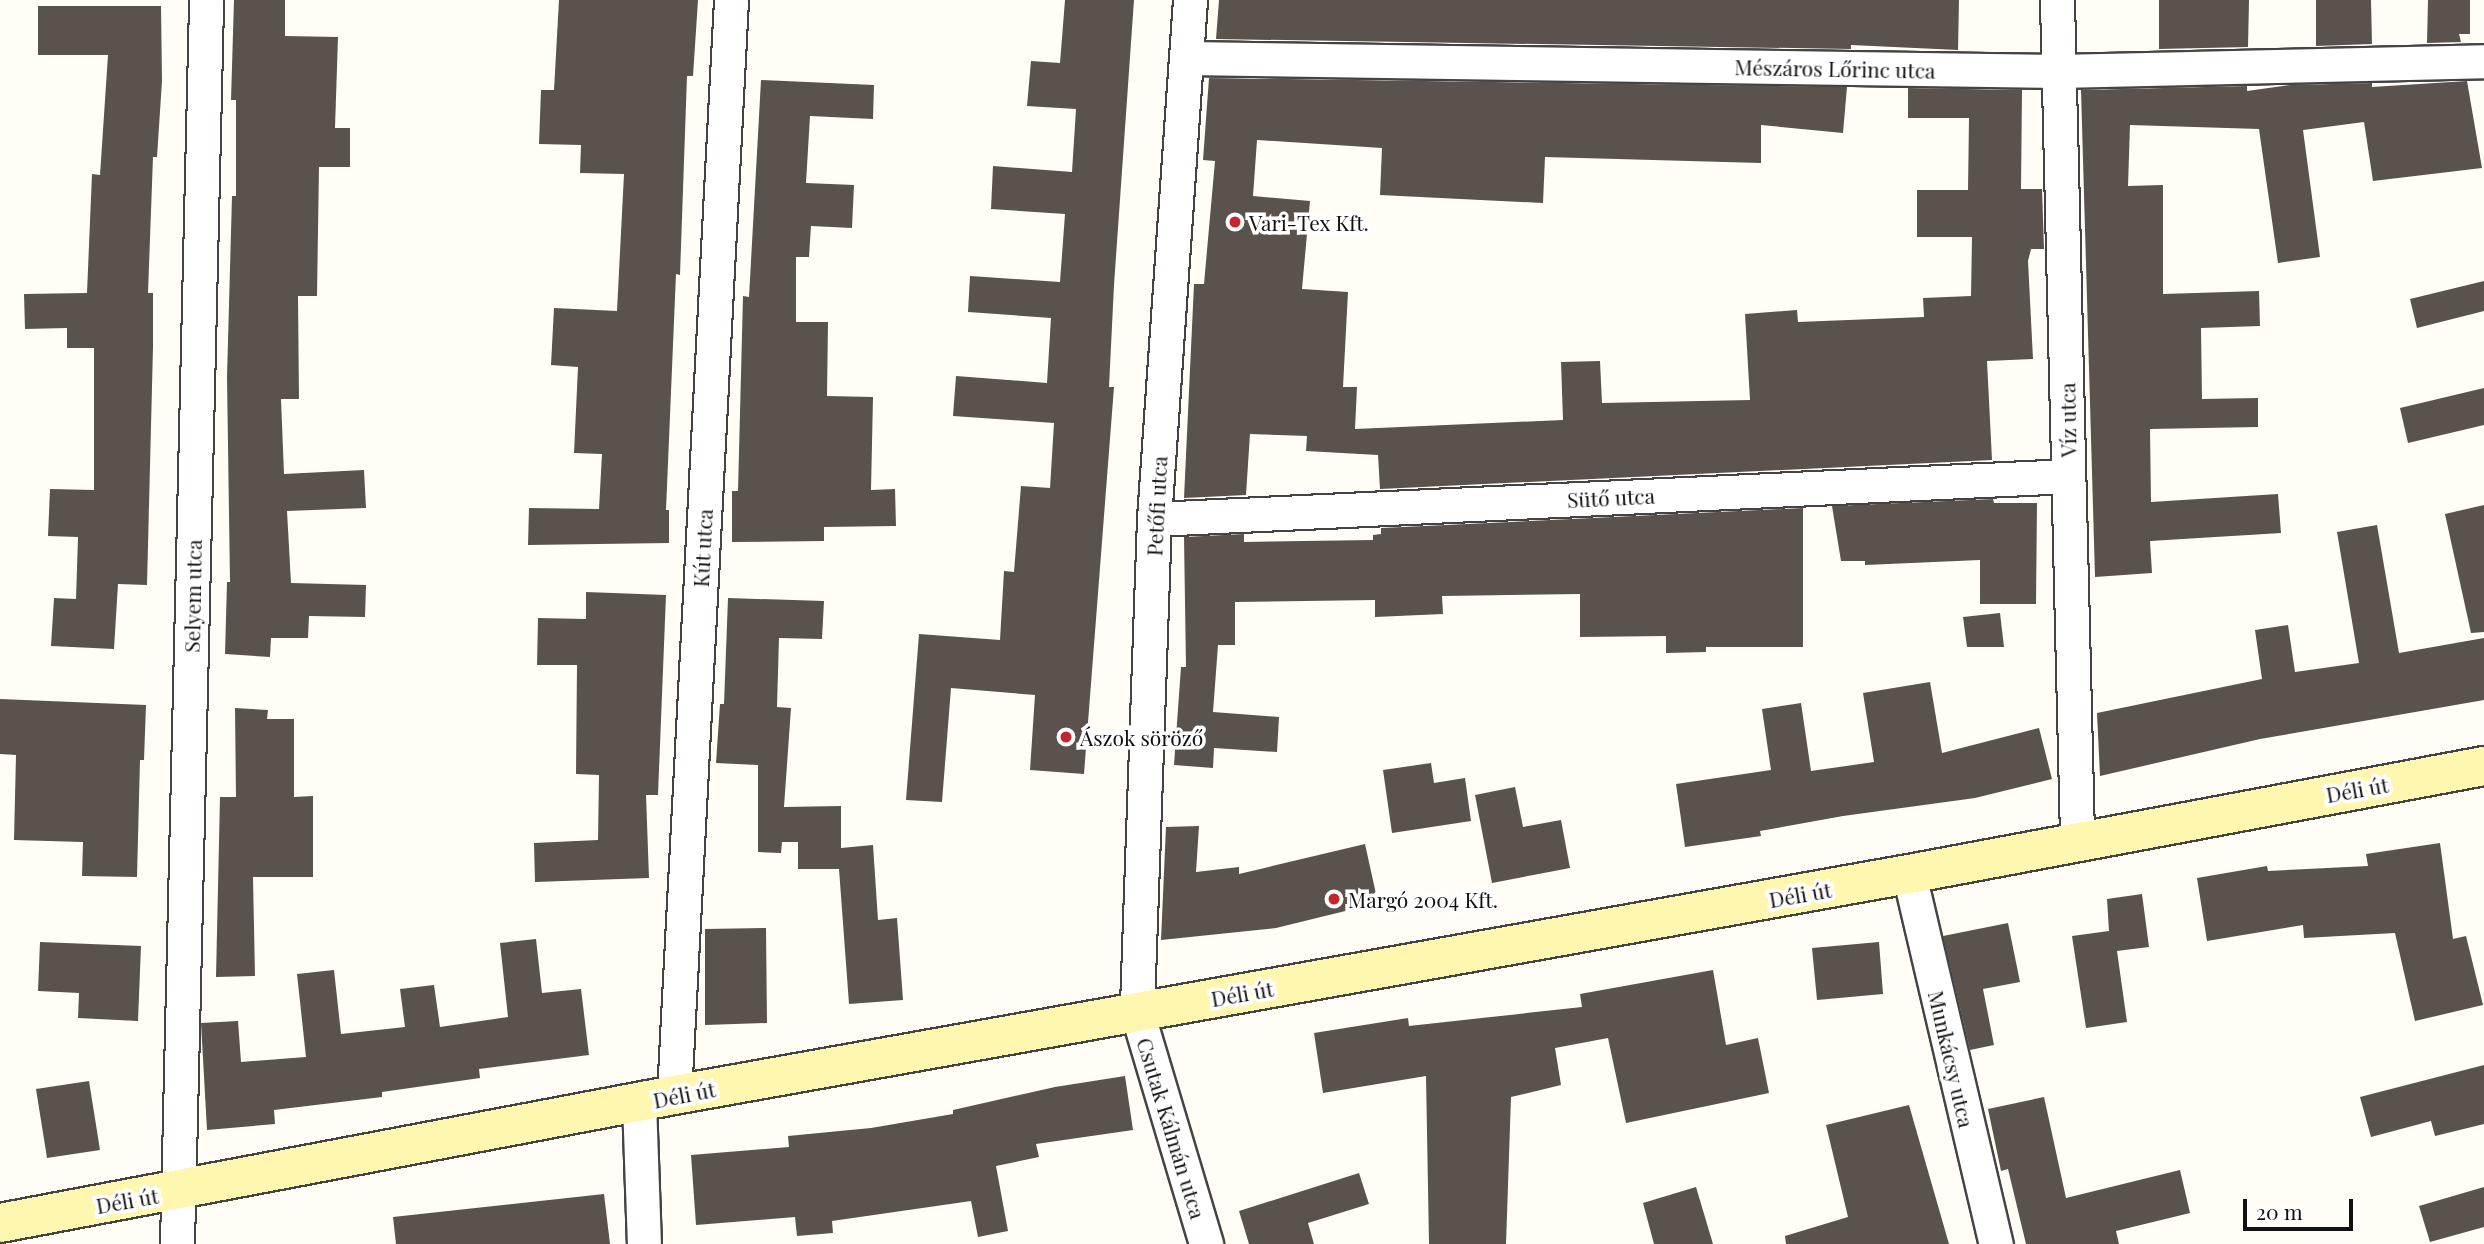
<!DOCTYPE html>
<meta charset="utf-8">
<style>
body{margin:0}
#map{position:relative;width:2484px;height:1244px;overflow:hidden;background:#fffdf5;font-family:"Playfair Display",serif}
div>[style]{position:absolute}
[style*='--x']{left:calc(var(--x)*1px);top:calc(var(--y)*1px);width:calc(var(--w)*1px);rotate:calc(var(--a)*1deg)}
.building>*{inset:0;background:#5a524d}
.roads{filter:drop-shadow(2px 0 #444) drop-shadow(-2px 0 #444) drop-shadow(0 2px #444) drop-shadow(0 -2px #444)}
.street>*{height:33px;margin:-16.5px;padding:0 16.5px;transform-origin:16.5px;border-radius:16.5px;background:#fff}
.secondary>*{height:38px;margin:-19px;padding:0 19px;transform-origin:19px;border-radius:19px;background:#fff6b0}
.dots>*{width:19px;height:19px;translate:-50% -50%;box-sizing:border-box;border:4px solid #fff;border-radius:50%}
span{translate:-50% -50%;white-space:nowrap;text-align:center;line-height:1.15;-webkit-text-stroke:7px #fff;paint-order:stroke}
.street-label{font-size:21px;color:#111}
.poi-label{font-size:21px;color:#111}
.left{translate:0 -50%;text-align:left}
.scale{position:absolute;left:2243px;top:1199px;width:110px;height:32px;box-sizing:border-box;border:4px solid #111;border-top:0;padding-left:9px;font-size:21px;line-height:24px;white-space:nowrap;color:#111;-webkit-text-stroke:5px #fff;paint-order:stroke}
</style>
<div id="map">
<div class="building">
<i style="clip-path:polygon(234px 0,285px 0,285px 36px,338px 37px,335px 128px,350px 128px,350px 167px,319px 167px,317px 296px,298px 296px,299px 399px,281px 399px,284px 474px,364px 470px,366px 508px,287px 511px,291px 583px,366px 585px,365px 617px,309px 616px,308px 638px,271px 638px,270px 657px,225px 654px,227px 582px,230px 582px,227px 377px,232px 196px,236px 196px,236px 100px,231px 100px)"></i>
<i style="clip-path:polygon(559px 0,698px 0,693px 76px,687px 76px,680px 275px,676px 274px,666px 510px,669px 510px,669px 543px,528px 545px,529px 508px,599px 509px,602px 454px,574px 453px,578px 367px,551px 365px,554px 308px,617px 311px,624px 174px,580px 173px,581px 145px,539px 144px,541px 90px,554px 90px)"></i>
<i style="clip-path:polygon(1065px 0,1134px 0,1114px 285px,1109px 387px,1114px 387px,1084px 774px,1030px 770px,1035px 695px,951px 688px,942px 802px,906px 800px,919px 634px,1000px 640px,1004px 571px,1014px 572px,1021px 486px,1050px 488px,1054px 423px,953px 416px,956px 376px,1047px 383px,1051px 318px,968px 312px,970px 276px,1060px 282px,1065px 214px,991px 209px,993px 166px,1072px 172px,1076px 109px,1027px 106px,1031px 61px,1060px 63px)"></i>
<i style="clip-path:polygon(1219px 0,1959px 0,1958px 50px,1851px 45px,1851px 49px,1216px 39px)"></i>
<i style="clip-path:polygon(2159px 0,2249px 0,2248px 47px,2159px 49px)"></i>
<i style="clip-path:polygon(2316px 0,2371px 0,2372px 44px,2316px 46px)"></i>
<i style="clip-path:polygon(2428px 0,2470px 0,2470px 34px,2459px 34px,2461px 42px,2427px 43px)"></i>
<i style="clip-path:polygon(38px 6px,161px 6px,162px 81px,157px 157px,153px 157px,148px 293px,153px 293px,153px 347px,147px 585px,118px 584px,114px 649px,51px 646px,54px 598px,76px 599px,78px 537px,48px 536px,50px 489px,94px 490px,94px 348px,67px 348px,67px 328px,25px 329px,24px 294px,87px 293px,92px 174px,100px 175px,108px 55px,38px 55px)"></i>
<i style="clip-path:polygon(1209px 78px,1847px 87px,1843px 133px,1761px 125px,1761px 163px,1545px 157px,1543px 203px,1380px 195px,1382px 148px,1257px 140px,1253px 196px,1310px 201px,1302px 289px,1348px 292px,1343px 387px,1357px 387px,1355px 429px,1563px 420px,1561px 362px,1600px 361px,1602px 403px,1750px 400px,1745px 314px,1797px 310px,1798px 322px,1924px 317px,1923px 298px,1971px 296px,1972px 237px,1917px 237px,1917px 190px,1968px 190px,1969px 118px,1908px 118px,1908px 88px,2022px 90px,2021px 189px,2042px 189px,2044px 249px,2031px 249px,2028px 261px,2033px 359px,1987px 361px,1992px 460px,1380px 489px,1378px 455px,1306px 451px,1307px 436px,1250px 434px,1246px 495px,1184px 498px,1194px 284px,1204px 284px,1215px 161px,1203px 160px)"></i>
<i style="clip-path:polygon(761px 80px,874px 85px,873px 119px,810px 116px,806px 183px,854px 185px,852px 228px,811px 226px,809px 257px,796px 257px,796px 322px,828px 322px,827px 396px,873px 397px,871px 490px,895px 489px,896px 526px,824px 527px,824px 541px,732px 542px,732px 491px,738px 491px,743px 296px,749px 297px)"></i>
<i style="clip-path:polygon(2467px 81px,2482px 168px,2373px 181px,2364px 122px,2303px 130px,2320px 257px,2278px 263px,2259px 129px,2130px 125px,2128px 186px,2163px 185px,2163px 294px,2259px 291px,2260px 326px,2201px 328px,2202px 399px,2258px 398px,2258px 427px,2150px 429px,2151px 502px,2278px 494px,2281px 533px,2150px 541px,2152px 573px,2095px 577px,2081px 90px,2247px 86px,2247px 91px,2290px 85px,2372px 83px,2372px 87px)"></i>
<i style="clip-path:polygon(2484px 281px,2484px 311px,2417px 328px,2410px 299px)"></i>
<i style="clip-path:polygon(2484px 388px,2484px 425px,2408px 443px,2400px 408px)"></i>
<i style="clip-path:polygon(1993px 499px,1994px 503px,2037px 503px,2036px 604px,1980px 604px,1980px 560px,1865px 565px,1865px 561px,1841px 561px,1832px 506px)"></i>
<i style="clip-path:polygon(2484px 505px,2484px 632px,2471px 633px,2445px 514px)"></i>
<i style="clip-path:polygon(1803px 508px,1803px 647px,1706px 647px,1706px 652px,1666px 653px,1666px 636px,1580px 637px,1580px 594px,1442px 596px,1443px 614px,1375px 617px,1375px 600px,1235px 602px,1235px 645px,1218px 645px,1213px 712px,1279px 717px,1277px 752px,1214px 748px,1213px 768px,1174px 765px,1181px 667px,1186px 667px,1184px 537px,1244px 534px,1244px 542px,1373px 540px,1373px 535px,1381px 534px,1381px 528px)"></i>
<i style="clip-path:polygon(2377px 525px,2399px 653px,2484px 638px,2484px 700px,2260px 739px,2100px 776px,2097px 713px,2262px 679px,2255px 630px,2288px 625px,2295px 672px,2359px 663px,2337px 532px)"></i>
<i style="clip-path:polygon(586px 592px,666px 595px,658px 795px,646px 795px,649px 878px,535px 882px,534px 843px,598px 840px,599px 775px,576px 774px,577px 665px,537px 665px,538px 618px,586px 619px)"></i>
<i style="clip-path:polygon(728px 598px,824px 601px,822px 639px,779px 638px,777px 707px,791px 708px,784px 807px,841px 806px,841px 848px,873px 845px,878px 920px,897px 918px,903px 1000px,849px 1004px,839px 869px,798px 869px,798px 842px,782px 842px,781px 853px,758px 852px,758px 765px,716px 763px,720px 704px,724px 704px)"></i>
<i style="clip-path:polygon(2000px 613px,2004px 647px,1967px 647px,1963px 617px)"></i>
<i style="clip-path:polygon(1930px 682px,1942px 753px,2039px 728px,2052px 779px,1975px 798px,1843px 816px,1760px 831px,1761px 836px,1685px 847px,1676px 784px,1771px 770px,1762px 709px,1801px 703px,1811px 771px,1874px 762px,1863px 693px)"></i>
<i style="clip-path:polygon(0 699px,146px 705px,144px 760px,140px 760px,137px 877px,82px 876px,83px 842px,14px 840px,16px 755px,0 754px)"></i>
<i style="clip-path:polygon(235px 708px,268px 710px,267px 719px,294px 719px,294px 797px,313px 796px,313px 877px,253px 877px,255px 976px,216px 977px,220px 797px,236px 797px)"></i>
<i style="clip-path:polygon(1431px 763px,1434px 783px,1465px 778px,1471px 821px,1392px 833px,1383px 770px)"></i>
<i style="clip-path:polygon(1515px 787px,1523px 827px,1561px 820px,1570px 868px,1492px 883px,1475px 795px)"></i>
<i style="clip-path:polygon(1199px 826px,1196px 872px,1239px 867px,1239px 874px,1365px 844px,1378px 903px,1276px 928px,1161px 940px,1166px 827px)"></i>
<i style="clip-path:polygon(2440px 843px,2453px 939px,2466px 936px,2483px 1005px,2415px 1021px,2395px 933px,2304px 938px,2303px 925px,2207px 941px,2197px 878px,2267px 866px,2268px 871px,2368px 866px,2366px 854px)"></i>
<i style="clip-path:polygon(2142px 894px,2149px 947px,2117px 951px,2127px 1022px,2086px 1028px,2072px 936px,2109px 931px,2107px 899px)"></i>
<i style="clip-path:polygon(2008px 923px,2020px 982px,1983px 989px,1994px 1045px,1970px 1050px,1943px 936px)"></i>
<i style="clip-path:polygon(766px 928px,767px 1023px,705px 1025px,705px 929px)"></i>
<i style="clip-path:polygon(536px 939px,542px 993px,581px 989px,589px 1055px,479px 1069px,480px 1078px,382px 1092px,382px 1097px,274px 1110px,275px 1124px,207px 1130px,201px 1023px,238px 1021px,241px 1062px,306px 1057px,297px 974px,334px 970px,341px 1034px,405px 1027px,400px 989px,434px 985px,440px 1027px,508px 1017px,500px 943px)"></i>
<i style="clip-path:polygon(40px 942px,141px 946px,138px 1021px,78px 1018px,79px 993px,38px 991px)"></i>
<i style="clip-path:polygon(1879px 942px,1883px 994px,1817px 1000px,1812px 948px)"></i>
<i style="clip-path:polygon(1713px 970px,1726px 1045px,1758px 1038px,1769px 1093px,1626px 1123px,1608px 1038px,1555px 1048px,1561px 1085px,1511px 1097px,1506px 1244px,1429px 1244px,1426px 1076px,1323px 1093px,1314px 1033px,1408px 1018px,1409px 1026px,1582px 1007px,1580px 994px)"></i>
<i style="clip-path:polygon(2484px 1065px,2484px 1124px,2435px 1136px,2431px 1121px,2371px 1137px,2360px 1097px)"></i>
<i style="clip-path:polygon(1125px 1076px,1133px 1130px,1036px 1144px,1039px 1157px,996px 1166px,1008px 1231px,978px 1237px,971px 1201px,832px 1221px,833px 1233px,797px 1236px,795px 1217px,696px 1225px,691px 1155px,789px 1147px,788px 1136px,871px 1128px,953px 1114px,953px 1110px,1055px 1087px)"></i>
<i style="clip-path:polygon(89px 1081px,100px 1150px,47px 1158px,36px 1089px)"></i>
<i style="clip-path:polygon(2044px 1097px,2066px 1198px,2180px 1170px,2190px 1213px,2116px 1231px,2119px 1244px,2026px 1244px,2008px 1169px,2001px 1171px,1988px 1109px)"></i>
<i style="clip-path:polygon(1909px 1105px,1949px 1244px,1786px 1244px,1785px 1236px,1848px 1217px,1826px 1125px)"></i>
<i style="clip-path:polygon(1359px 1173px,1369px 1204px,1308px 1223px,1314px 1244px,1249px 1244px,1239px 1211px)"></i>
<i style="clip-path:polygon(1696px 1187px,1713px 1244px,1654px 1244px,1643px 1203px)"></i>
<i style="clip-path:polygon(2484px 1187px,2484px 1227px,2430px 1242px,2419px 1206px)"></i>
<i style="clip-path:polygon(604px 1194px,610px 1244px,396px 1244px,393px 1217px)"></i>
</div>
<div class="roads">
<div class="street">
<i style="--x:1190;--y:0;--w:520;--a:93.97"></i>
<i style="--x:1154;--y:519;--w:493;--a:92"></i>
<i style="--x:1137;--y:1012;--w:242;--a:73.4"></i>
<i style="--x:2057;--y:0;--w:839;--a:88.63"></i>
<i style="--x:1187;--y:58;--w:871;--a:0.86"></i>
<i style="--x:2058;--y:71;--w:426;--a:-1.3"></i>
<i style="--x:1154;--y:519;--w:915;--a:-2.69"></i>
<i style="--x:1909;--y:874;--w:380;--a:76.8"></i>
<i style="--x:674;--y:1095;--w:1096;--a:-87.02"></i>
<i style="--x:639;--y:1102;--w:142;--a:88"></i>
<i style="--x:177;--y:1244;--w:1244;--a:-88.66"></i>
</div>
<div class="secondary">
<i style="--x:0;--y:1223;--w:686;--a:-10.75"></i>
<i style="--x:674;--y:1095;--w:1255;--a:-10.15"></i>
<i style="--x:1909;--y:874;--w:585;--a:-10.64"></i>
</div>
</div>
<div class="dots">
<i style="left:1235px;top:222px;background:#c4262e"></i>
<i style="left:1066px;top:737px;background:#c4262e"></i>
<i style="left:1334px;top:899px;background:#c4262e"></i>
</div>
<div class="street-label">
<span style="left:1835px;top:68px;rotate:1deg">Mészáros Lőrinc utca</span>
<span style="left:2067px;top:420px;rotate:-91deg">Víz utca</span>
<span style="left:1611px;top:497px;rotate:-3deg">Sütő utca</span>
<span style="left:1156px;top:506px;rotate:-87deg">Petőfi utca</span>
<span style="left:702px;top:548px;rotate:-87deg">Kút utca</span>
<span style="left:192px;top:596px;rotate:-89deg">Selyem utca</span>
<span style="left:2357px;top:789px;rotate:-10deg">Déli út</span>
<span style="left:1800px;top:894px;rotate:-10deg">Déli út</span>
<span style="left:1242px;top:993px;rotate:-10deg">Déli út</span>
<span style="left:1952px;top:1059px;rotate:77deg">Munkácsy utca</span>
<span style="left:684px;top:1094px;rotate:-11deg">Déli út</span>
<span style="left:1172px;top:1128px;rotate:73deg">Csutak Kálmán utca</span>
<span style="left:127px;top:1200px;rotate:-10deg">Déli út</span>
</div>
<div class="poi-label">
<span class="left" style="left:1249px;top:222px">Vari-Tex Kft.</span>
<span class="left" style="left:1080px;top:737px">Ászok söröző</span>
<span class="left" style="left:1348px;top:899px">Margó 2004 Kft.</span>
</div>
<div class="scale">20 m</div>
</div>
